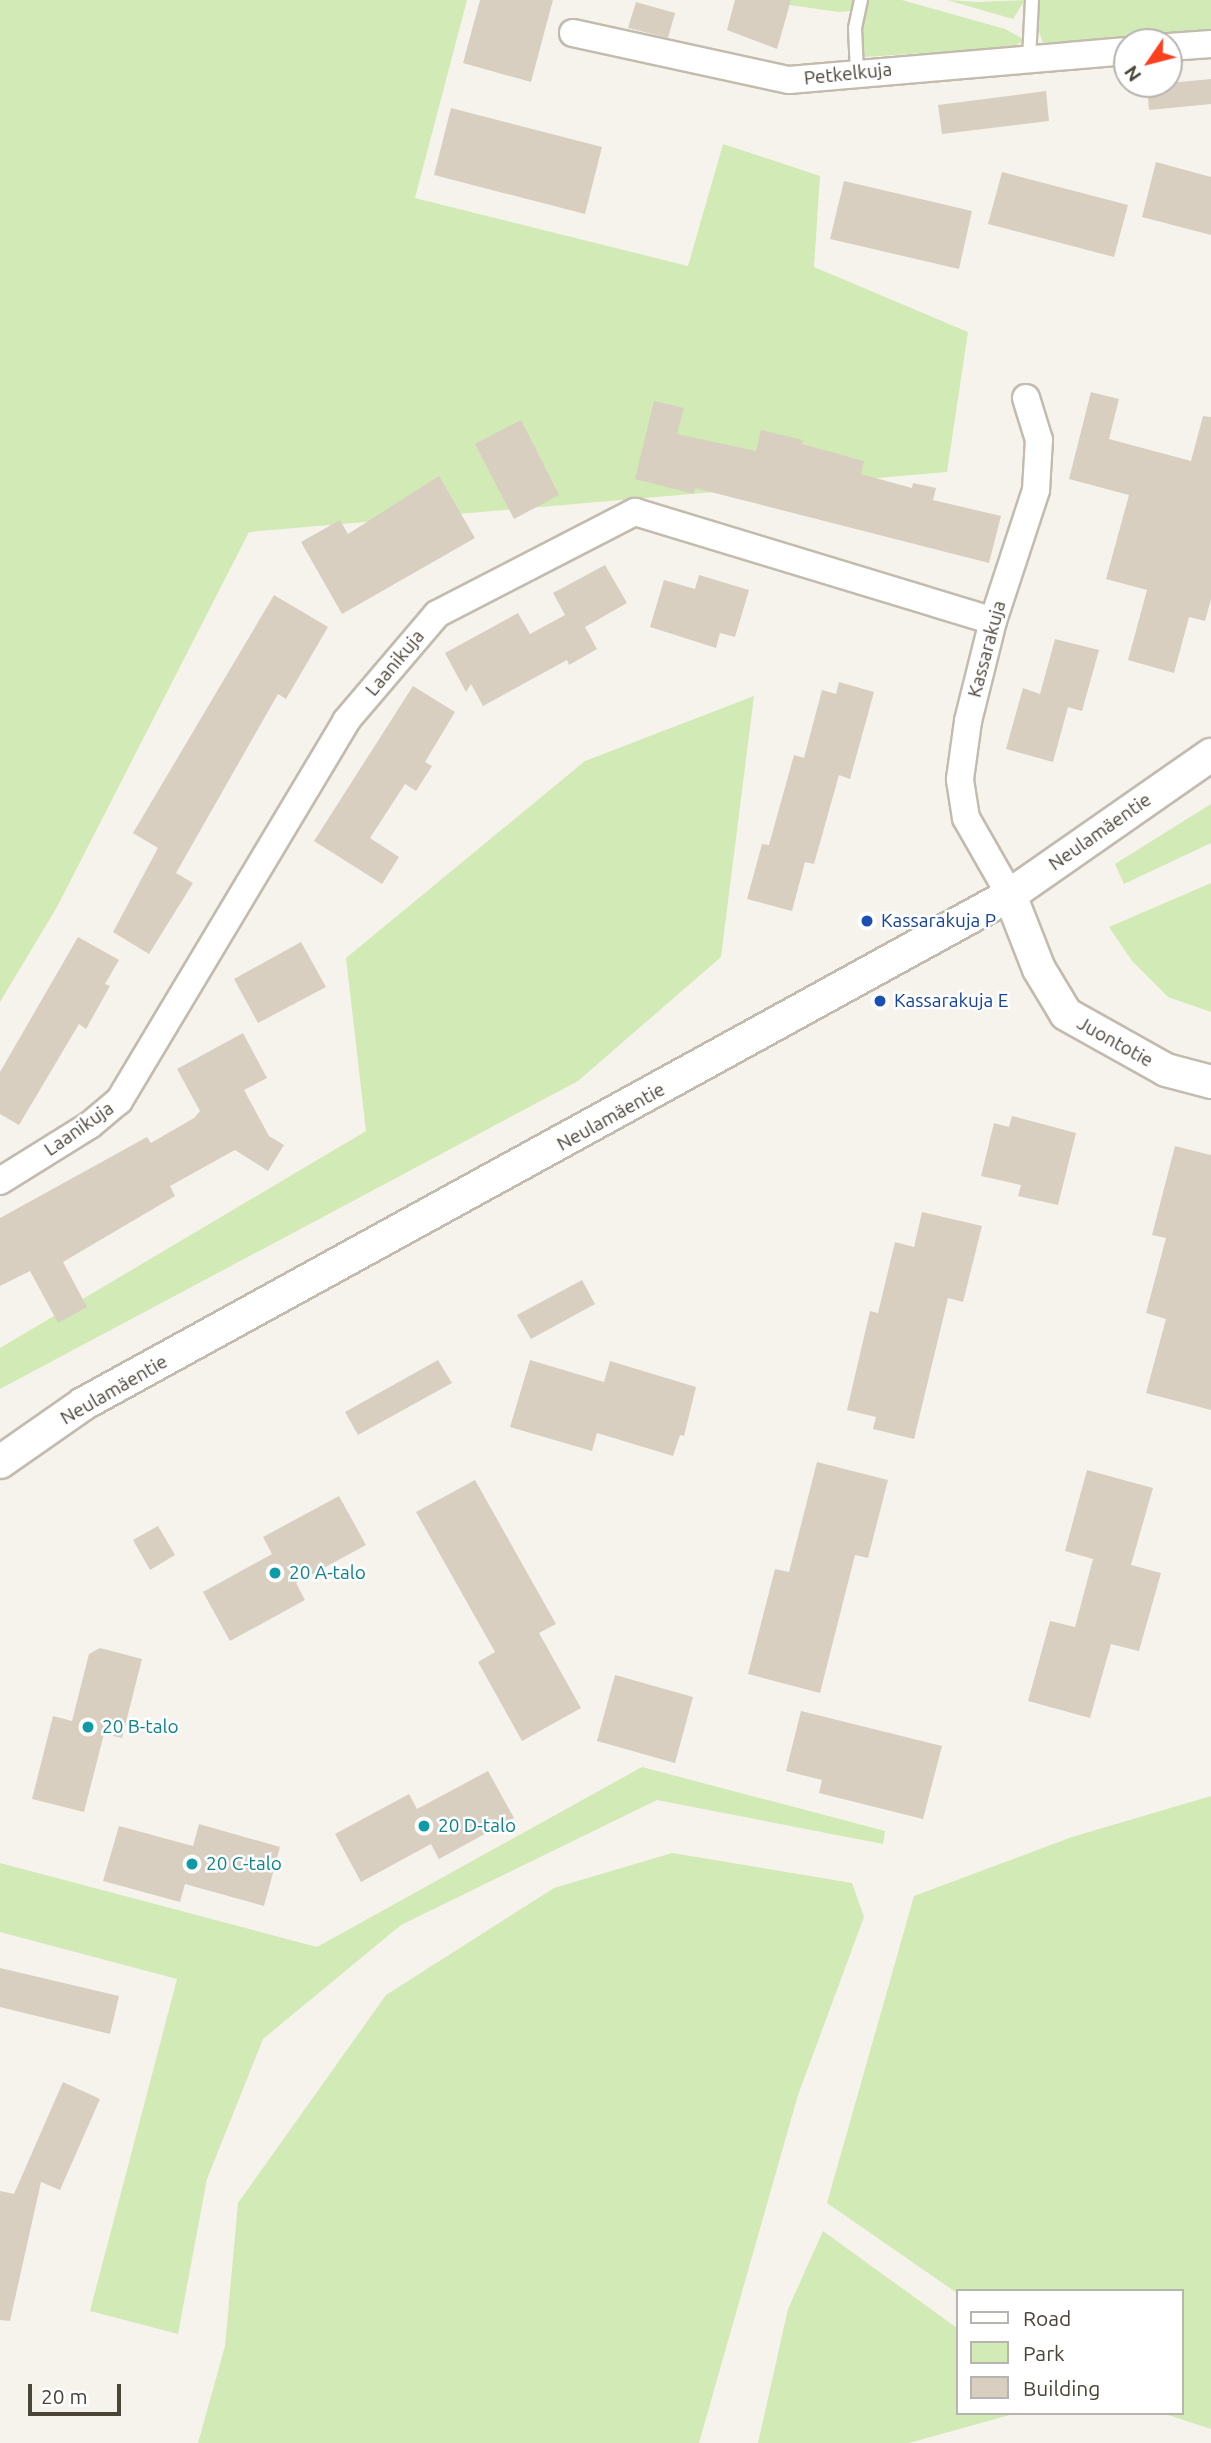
<!DOCTYPE html>
<meta charset="utf-8">
<style>
body{margin:0}
#map{position:relative;width:1211px;height:2443px;overflow:hidden;background:#f6f3ec;font-family:Ubuntu,sans-serif}
div>[style]{position:absolute}
[style*='--x']{left:calc(var(--x)*1px);top:calc(var(--y)*1px);width:calc(var(--w)*1px);rotate:calc(var(--a)*1deg)}
.green>*{inset:0;background:#d2eab5}
.building>*{inset:0;background:#d8cfc1}
.roads{filter:drop-shadow(2px 0 #c2bbae) drop-shadow(-2px 0 #c2bbae) drop-shadow(0 2px #c2bbae) drop-shadow(0 -2px #c2bbae)}
.service>*{height:12px;margin:-6px;padding:0 6px;transform-origin:6px;border-radius:6px;background:#fff}
.minor>*{height:26px;margin:-13px;padding:0 13px;transform-origin:13px;border-radius:13px;background:#fff}
.tertiary>*{height:32px;margin:-16px;padding:0 16px;transform-origin:16px;border-radius:16px;background:#fff}
.dots>*{width:19px;height:19px;translate:-50% -50%;box-sizing:border-box;border:4px solid #fff;border-radius:50%}
span{translate:-50% -50%;white-space:nowrap;text-align:center;line-height:1.15;-webkit-text-stroke:5px #fff;paint-order:stroke}
.street-label{font-size:19px;color:#4b4439}
.transit-label{font-size:19px;color:#164399}
.left{translate:0 -50%;text-align:left}
.culture-label{font-size:19px;color:#0d838f}
.legend{position:absolute;left:956px;top:2289px;width:228px;height:126px;box-sizing:border-box;background:#fff;border:2px solid #b7b4b0;margin:0;padding:9px 12px;list-style:none;font-size:21px;color:#4b4439}
.legend li{display:flex;align-items:center;gap:14px;height:35px}
.legend b{width:35px;border:2px solid #b7b4b0}
.north{position:absolute;left:1113px;top:28px;width:70px;height:70px;box-sizing:border-box;background:#fff;border:2px solid #b7b4b0;border-radius:50%;rotate:235deg;font-size:19px;font-weight:700;line-height:28px;text-align:center;color:#4b4439}
.north::after{content:'';display:block;margin:auto;width:24px;height:32px;background:#fc3f1d;clip-path:polygon(50% 0,100% 100%,50% 72%,0 100%)}
.scale{position:absolute;left:28px;top:2384px;width:93px;height:32px;box-sizing:border-box;border:4px solid #4b4439;border-top:0;padding-left:9px;font-size:21px;line-height:24px;white-space:nowrap;color:#4b4439;-webkit-text-stroke:5px #fff;paint-order:stroke}
</style>
<div id="map">
<div class="green">
<i style="clip-path:polygon(0 0,467px 0,415px 198px,688px 266px,723px 144px,820px 176px,814px 267px,968px 332px,947px 472px,249px 532px,57px 907px,0 1002px)"></i>
<i style="clip-path:polygon(791px 0,854px 0,851px 11px,839px 12px,789px 5px)"></i>
<i style="clip-path:polygon(866px 0,902px 0,1005px 29px,1025px 40px,1013px 47px,865px 57px,860px 42px)"></i>
<i style="clip-path:polygon(947px 0,978px 2px,1025px 0,1013px 19px)"></i>
<i style="clip-path:polygon(1039px 0,1211px 0,1211px 29px,1043px 43px,1038px 29px)"></i>
<i style="clip-path:polygon(754px 696px,721px 957px,578px 1081px,0 1389px,0 1348px,366px 1131px,346px 958px,585px 761px)"></i>
<i style="clip-path:polygon(1211px 804px,1211px 843px,1124px 884px,1115px 864px)"></i>
<i style="clip-path:polygon(1211px 883px,1211px 1012px,1168px 997px,1132px 961px,1109px 927px)"></i>
<i style="clip-path:polygon(642px 1767px,885px 1831px,883px 1844px,657px 1800px,401px 1925px,263px 2039px,207px 2179px,178px 2334px,90px 2311px,177px 1979px,0 1932px,0 1863px,317px 1947px)"></i>
<i style="clip-path:polygon(1211px 1796px,1211px 2429px,1162px 2413px,1181px 2413px,1181px 2291px,957px 2293px,827px 2203px,914px 1896px,1072px 1837px)"></i>
<i style="clip-path:polygon(672px 1853px,852px 1883px,864px 1917px,798px 2095px,699px 2443px,198px 2443px,225px 2346px,238px 2203px,386px 1995px,554px 1888px)"></i>
<i style="clip-path:polygon(823px 2231px,957px 2328px,957px 2413px,1017px 2413px,909px 2443px,758px 2443px,788px 2309px)"></i>
</div>
<div class="building">
<i style="clip-path:polygon(480px 0,553px 0,531px 82px,463px 63px)"></i>
<i style="clip-path:polygon(735px 0,791px 0,777px 49px,727px 30px)"></i>
<i style="clip-path:polygon(636px 2px,675px 13px,668px 38px,628px 28px)"></i>
<i style="clip-path:polygon(1211px 79px,1211px 104px,1149px 110px,1147px 85px)"></i>
<i style="clip-path:polygon(1046px 91px,1049px 121px,942px 134px,938px 105px)"></i>
<i style="clip-path:polygon(451px 108px,602px 147px,585px 214px,434px 175px)"></i>
<i style="clip-path:polygon(1156px 162px,1211px 177px,1211px 235px,1142px 217px)"></i>
<i style="clip-path:polygon(1002px 172px,1128px 205px,1114px 257px,988px 224px)"></i>
<i style="clip-path:polygon(844px 181px,972px 211px,959px 269px,830px 239px)"></i>
<i style="clip-path:polygon(1091px 392px,1119px 399px,1109px 439px,1191px 461px,1203px 416px,1211px 417px,1211px 599px,1205px 621px,1189px 617px,1174px 673px,1128px 660px,1147px 590px,1106px 579px,1129px 495px,1069px 479px)"></i>
<i style="clip-path:polygon(654px 401px,684px 408px,677px 434px,756px 451px,761px 430px,803px 440px,802px 444px,864px 461px,861px 474px,912px 488px,913px 483px,936px 488px,933px 500px,1001px 516px,989px 563px,695px 488px,694px 494px,635px 479px)"></i>
<i style="clip-path:polygon(521px 420px,559px 495px,514px 519px,475px 444px)"></i>
<i style="clip-path:polygon(439px 476px,475px 538px,342px 614px,301px 542px,340px 520px,348px 534px)"></i>
<i style="clip-path:polygon(605px 565px,627px 603px,585px 627px,597px 649px,569px 665px,567px 660px,483px 706px,471px 684px,466px 692px,445px 653px,518px 613px,530px 634px,565px 615px,553px 593px)"></i>
<i style="clip-path:polygon(699px 575px,749px 590px,735px 637px,720px 633px,716px 648px,650px 627px,664px 580px,695px 589px)"></i>
<i style="clip-path:polygon(274px 595px,328px 627px,286px 699px,278px 694px,176px 873px,193px 883px,149px 954px,113px 932px,158px 848px,133px 833px)"></i>
<i style="clip-path:polygon(1055px 639px,1099px 650px,1082px 711px,1068px 707px,1053px 762px,1006px 749px,1023px 688px,1040px 694px)"></i>
<i style="clip-path:polygon(839px 682px,874px 692px,850px 779px,839px 775px,814px 864px,805px 862px,792px 911px,747px 899px,762px 844px,769px 845px,794px 755px,804px 758px,822px 690px,836px 694px)"></i>
<i style="clip-path:polygon(413px 686px,455px 712px,425px 762px,432px 766px,416px 791px,405px 784px,370px 838px,399px 857px,382px 884px,314px 841px)"></i>
<i style="clip-path:polygon(78px 937px,119px 960px,105px 984px,110px 986px,86px 1029px,79px 1024px,19px 1125px,0 1114px,0 1072px)"></i>
<i style="clip-path:polygon(301px 942px,326px 987px,258px 1023px,234px 979px)"></i>
<i style="clip-path:polygon(243px 1033px,267px 1078px,244px 1090px,269px 1136px,284px 1145px,268px 1171px,235px 1150px,170px 1186px,175px 1196px,63px 1262px,87px 1307px,58px 1323px,30px 1271px,0 1286px,0 1218px,147px 1137px,151px 1143px,194px 1118px,200px 1111px,177px 1069px)"></i>
<i style="clip-path:polygon(1012px 1116px,1076px 1133px,1058px 1205px,1018px 1196px,1021px 1185px,981px 1176px,994px 1123px,1009px 1127px)"></i>
<i style="clip-path:polygon(1175px 1146px,1211px 1155px,1211px 1410px,1146px 1393px,1166px 1319px,1146px 1313px,1166px 1238px,1152px 1235px)"></i>
<i style="clip-path:polygon(922px 1212px,982px 1226px,963px 1302px,948px 1298px,914px 1439px,873px 1429px,876px 1417px,847px 1410px,870px 1311px,878px 1313px,895px 1242px,914px 1247px)"></i>
<i style="clip-path:polygon(582px 1280px,595px 1304px,531px 1339px,517px 1315px)"></i>
<i style="clip-path:polygon(438px 1360px,452px 1383px,358px 1435px,345px 1412px)"></i>
<i style="clip-path:polygon(530px 1360px,604px 1382px,610px 1361px,696px 1387px,684px 1436px,680px 1435px,673px 1456px,597px 1433px,592px 1451px,510px 1427px)"></i>
<i style="clip-path:polygon(817px 1462px,888px 1480px,868px 1558px,855px 1555px,820px 1693px,748px 1674px,775px 1569px,789px 1572px)"></i>
<i style="clip-path:polygon(1087px 1470px,1153px 1488px,1131px 1565px,1161px 1573px,1139px 1651px,1111px 1644px,1090px 1718px,1028px 1701px,1050px 1621px,1075px 1627px,1093px 1559px,1065px 1551px)"></i>
<i style="clip-path:polygon(475px 1480px,556px 1624px,539px 1633px,581px 1708px,522px 1741px,478px 1662px,495px 1652px,416px 1512px)"></i>
<i style="clip-path:polygon(339px 1496px,366px 1545px,296px 1583px,305px 1600px,230px 1641px,203px 1592px,272px 1554px,263px 1537px)"></i>
<i style="clip-path:polygon(158px 1526px,175px 1555px,150px 1570px,133px 1540px)"></i>
<i style="clip-path:polygon(100px 1648px,142px 1659px,122px 1738px,104px 1734px,84px 1812px,32px 1799px,53px 1716px,72px 1721px,89px 1654px)"></i>
<i style="clip-path:polygon(615px 1675px,693px 1697px,675px 1763px,597px 1741px)"></i>
<i style="clip-path:polygon(801px 1711px,942px 1746px,923px 1819px,819px 1793px,822px 1780px,786px 1771px)"></i>
<i style="clip-path:polygon(488px 1771px,514px 1818px,439px 1859px,431px 1844px,361px 1882px,335px 1834px,409px 1794px,417px 1809px)"></i>
<i style="clip-path:polygon(199px 1824px,280px 1847px,264px 1906px,185px 1884px,180px 1902px,103px 1881px,119px 1826px,193px 1846px)"></i>
<i style="clip-path:polygon(0 1968px,119px 1996px,110px 2034px,0 2007px)"></i>
<i style="clip-path:polygon(63px 2082px,100px 2099px,60px 2190px,41px 2182px,10px 2321px,0 2320px,0 2191px,14px 2194px)"></i>
</div>
<div class="roads">
<div class="service">
<i style="--x:1029;--y:59;--w:59;--a:-87.1"></i>
<i style="--x:857;--y:72;--w:44;--a:-92.6"></i>
<i style="--x:855;--y:28;--w:29;--a:-78"></i>
</div>
<div class="minor">
<i style="--x:573;--y:33;--w:221;--a:12.3"></i>
<i style="--x:789;--y:80;--w:339;--a:-4.9"></i>
<i style="--x:1169;--y:47;--w:42;--a:-4.1"></i>
<i style="--x:1010;--y:895;--w:89;--a:-119.7"></i>
<i style="--x:966;--y:818;--w:39;--a:-99"></i>
<i style="--x:960;--y:779;--w:59;--a:-82.1"></i>
<i style="--x:968;--y:721;--w:103;--a:-76"></i>
<i style="--x:993;--y:621;--w:138;--a:-71.8"></i>
<i style="--x:1036;--y:490;--w:50;--a:-86.6"></i>
<i style="--x:1039;--y:440;--w:44;--a:-107.2"></i>
<i style="--x:0;--y:1181;--w:106;--a:-31.9"></i>
<i style="--x:90;--y:1125;--w:38;--a:-40"></i>
<i style="--x:119;--y:1101;--w:443;--a:-59.1"></i>
<i style="--x:346;--y:721;--w:140;--a:-49.6"></i>
<i style="--x:437;--y:614;--w:223;--a:-27.3"></i>
<i style="--x:635;--y:512;--w:374;--a:16.9"></i>
</div>
<div class="tertiary">
<i style="--x:1010;--y:895;--w:79;--a:68.6"></i>
<i style="--x:1039;--y:969;--w:52;--a:59"></i>
<i style="--x:1066;--y:1014;--w:115;--a:29.2"></i>
<i style="--x:1166;--y:1070;--w:47;--a:14.9"></i>
<i style="--x:0;--y:1462;--w:101;--a:-34.9"></i>
<i style="--x:83;--y:1404;--w:1058;--a:-28.77"></i>
<i style="--x:1010;--y:895;--w:245;--a:-34.9"></i>
</div>
</div>
<div class="dots">
<i style="left:867px;top:921px;background:#1a4fb4"></i>
<i style="left:880px;top:1001px;background:#1a4fb4"></i>
<i style="left:275px;top:1573px;background:#0f9aa8"></i>
<i style="left:88px;top:1727px;background:#0f9aa8"></i>
<i style="left:424px;top:1826px;background:#0f9aa8"></i>
<i style="left:192px;top:1864px;background:#0f9aa8"></i>
</div>
<div class="street-label">
<span style="left:848px;top:74px;rotate:-6deg">Petkelkuja</span>
<span style="left:987px;top:649px;rotate:-75deg">Kassarakuja</span>
<span style="left:395px;top:663px;rotate:-50deg">Laanikuja</span>
<span style="left:1100px;top:832px;rotate:-35deg">Neulamäentie</span>
<span style="left:1115px;top:1042px;rotate:29deg">Juontotie</span>
<span style="left:611px;top:1117px;rotate:-29deg">Neulamäentie</span>
<span style="left:79px;top:1129px;rotate:-35deg">Laanikuja</span>
<span style="left:114px;top:1390px;rotate:-30deg">Neulamäentie</span>
</div>
<div class="transit-label">
<span class="left" style="left:881px;top:921px">Kassarakuja P</span>
<span class="left" style="left:894px;top:1001px">Kassarakuja E</span>
</div>
<div class="culture-label">
<span class="left" style="left:289px;top:1573px">20 A-talo</span>
<span class="left" style="left:102px;top:1727px">20 B-talo</span>
<span class="left" style="left:438px;top:1826px">20 D-talo</span>
<span class="left" style="left:206px;top:1864px">20 C-talo</span>
</div>
<ul class="legend">
<li><b style="height:9px;background:#fff"></b>Road</li>
<li><b style="height:19px;background:#d2eab5"></b>Park</li>
<li><b style="height:19px;background:#d8cfc1"></b>Building</li>
</ul>
<div class="north">N</div>
<div class="scale">20 m</div>
</div>
